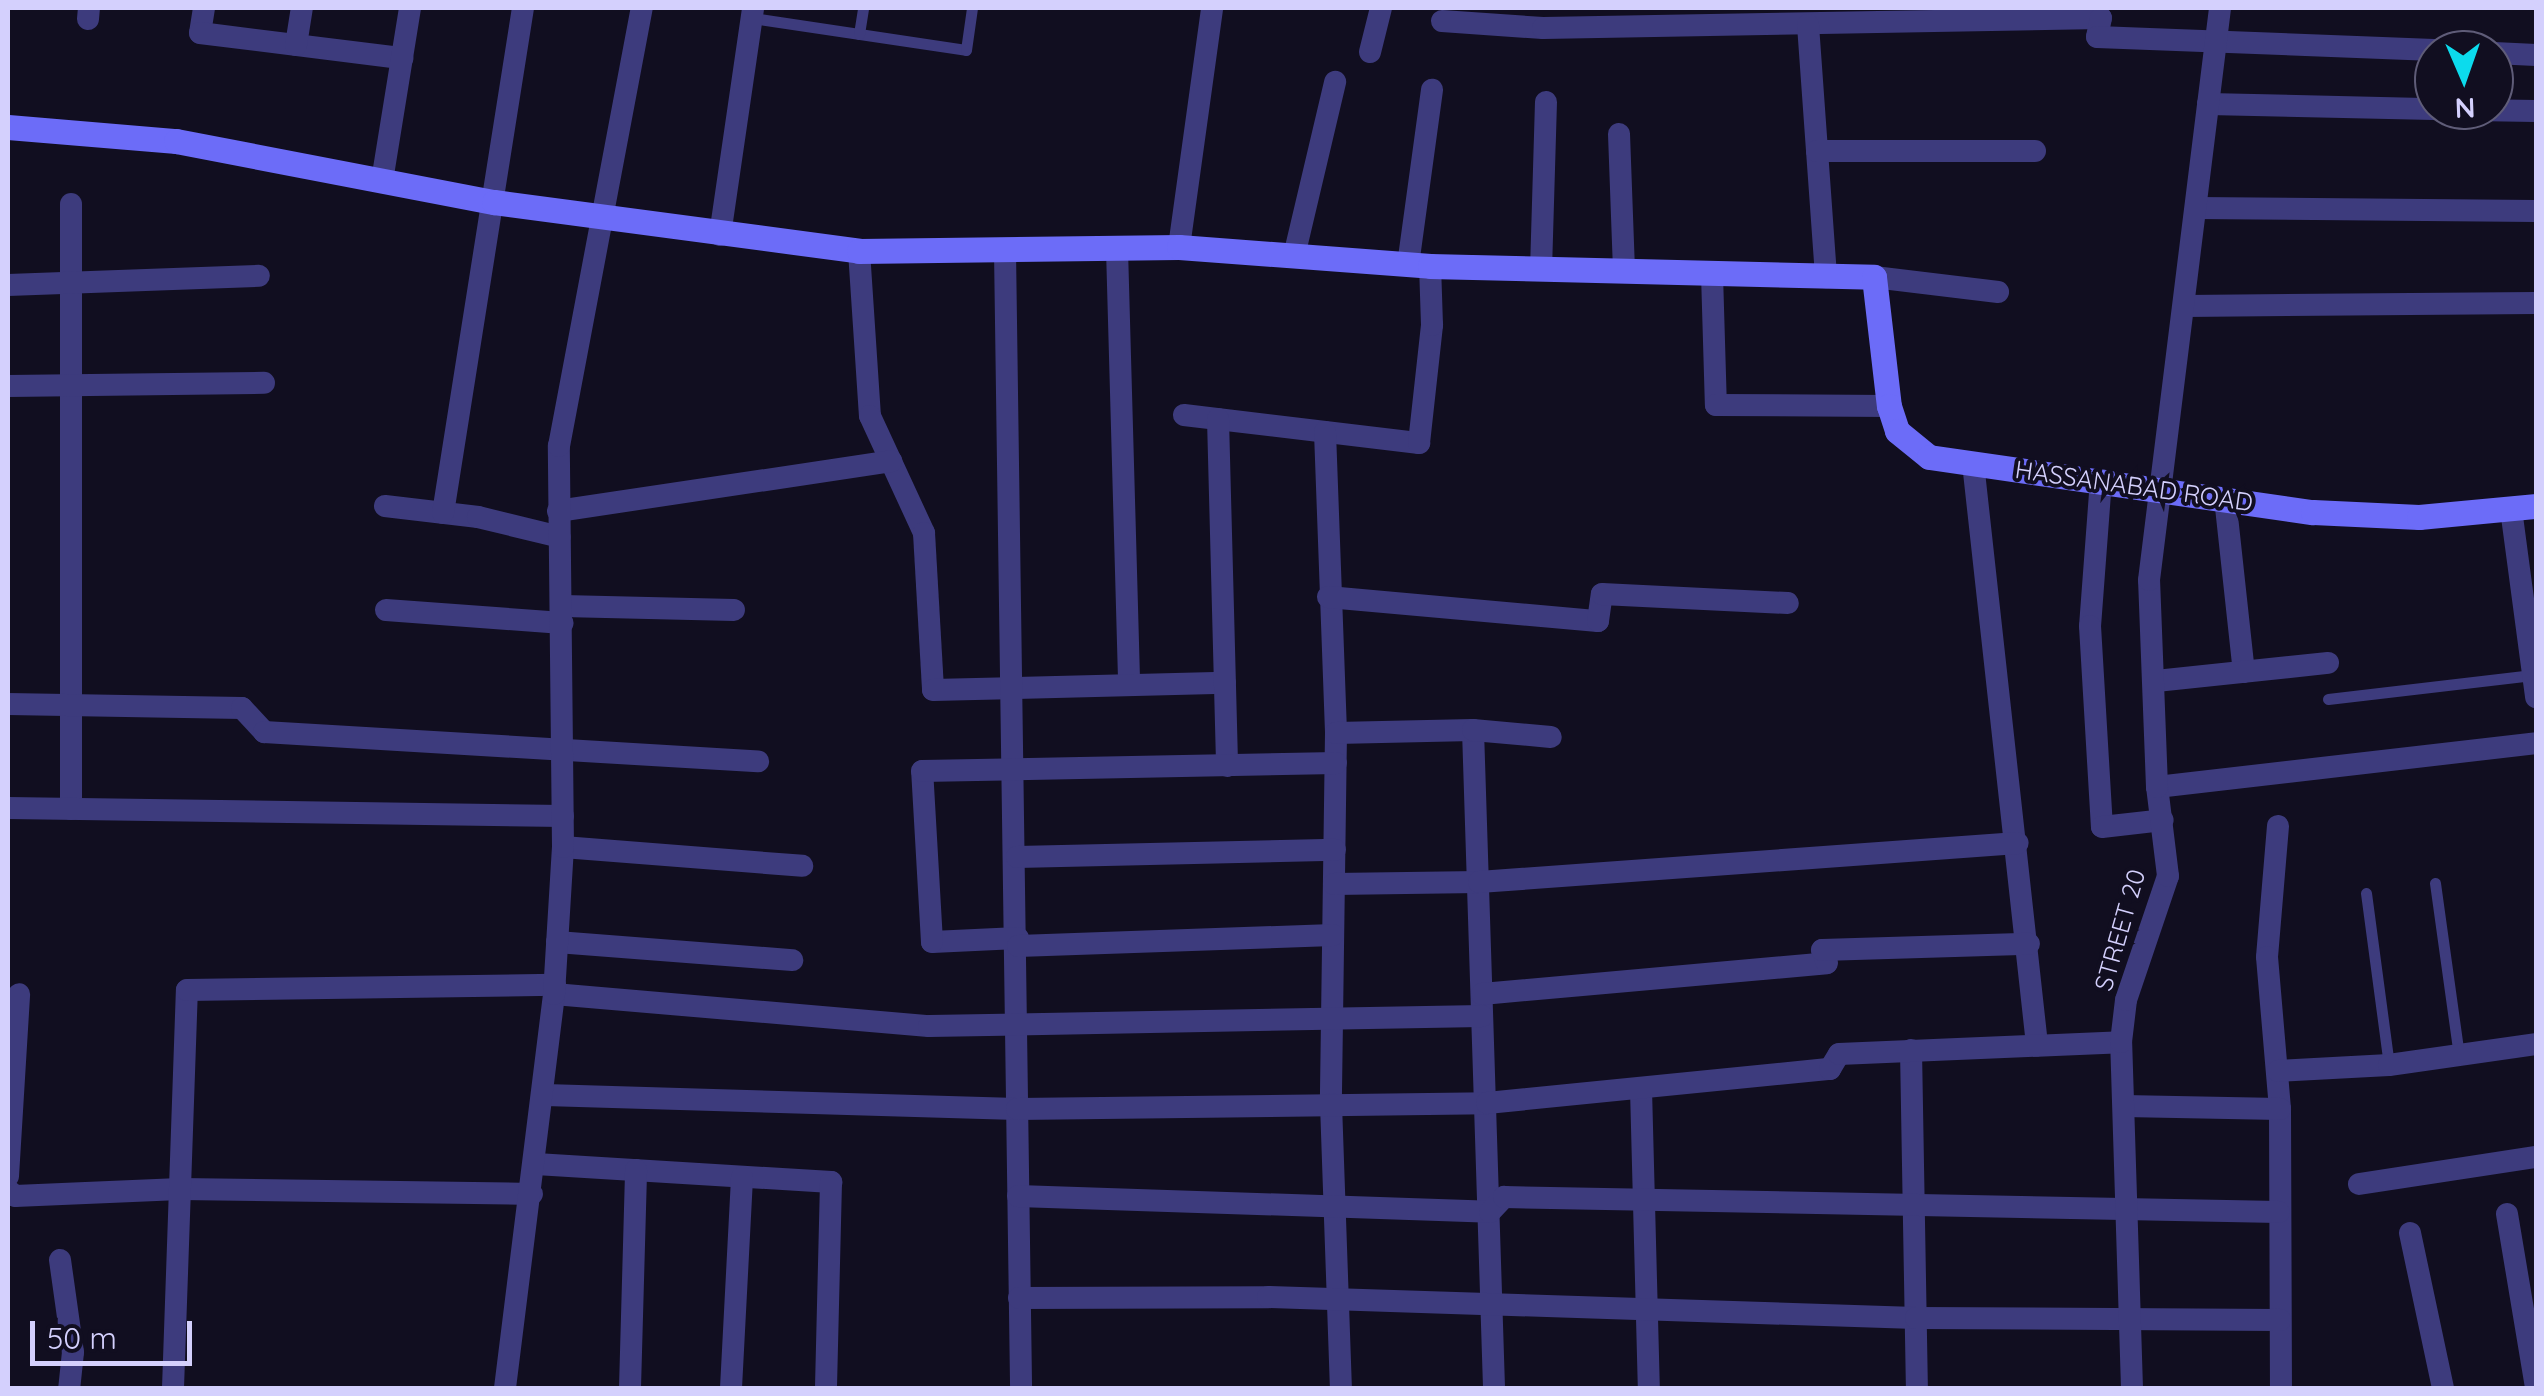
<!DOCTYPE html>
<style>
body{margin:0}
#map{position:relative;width:2544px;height:1396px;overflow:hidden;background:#110e20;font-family:Quicksand,sans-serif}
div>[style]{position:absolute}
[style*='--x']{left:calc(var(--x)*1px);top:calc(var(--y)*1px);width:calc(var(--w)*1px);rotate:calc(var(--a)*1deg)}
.lane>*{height:11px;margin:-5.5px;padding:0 5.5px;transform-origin:5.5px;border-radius:5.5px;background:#3d3b7d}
.street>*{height:22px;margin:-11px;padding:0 11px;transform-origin:11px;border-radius:11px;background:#3d3b7d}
.secondary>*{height:25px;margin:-12.5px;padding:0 12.5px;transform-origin:12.5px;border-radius:12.5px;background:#6c6cf8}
span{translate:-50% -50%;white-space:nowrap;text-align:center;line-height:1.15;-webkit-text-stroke:8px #110e20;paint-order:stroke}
.street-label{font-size:25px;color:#d4d0fd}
.frame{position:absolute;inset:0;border:10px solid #d4d0fd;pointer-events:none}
.north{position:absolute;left:2414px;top:30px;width:100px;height:100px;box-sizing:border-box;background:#110e20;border:2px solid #5f5c78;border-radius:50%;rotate:178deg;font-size:28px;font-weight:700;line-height:40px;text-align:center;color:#d4d0fd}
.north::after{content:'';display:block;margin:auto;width:35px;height:45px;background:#0cdbed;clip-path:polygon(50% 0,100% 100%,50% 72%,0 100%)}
.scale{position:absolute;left:30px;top:1321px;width:162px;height:45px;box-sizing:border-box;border:5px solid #d4d0fd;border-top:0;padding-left:12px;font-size:30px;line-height:35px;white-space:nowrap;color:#d4d0fd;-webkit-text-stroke:8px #110e20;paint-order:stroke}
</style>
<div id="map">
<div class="lane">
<i style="--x:752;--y:18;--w:216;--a:8.5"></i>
<i style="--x:966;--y:50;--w:42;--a:-81.9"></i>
<i style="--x:859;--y:34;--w:26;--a:-81"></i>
<i style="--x:2328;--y:699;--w:206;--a:-6.7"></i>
<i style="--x:2435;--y:883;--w:174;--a:82.1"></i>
<i style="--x:2366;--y:893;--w:174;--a:82.4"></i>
</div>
<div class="street">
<i style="--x:204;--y:8;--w:25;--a:99"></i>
<i style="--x:200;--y:33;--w:204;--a:7.1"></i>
<i style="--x:88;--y:19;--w:11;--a:-85"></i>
<i style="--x:1442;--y:21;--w:101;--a:4"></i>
<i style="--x:1543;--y:28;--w:558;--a:-1.03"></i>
<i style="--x:2101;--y:18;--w:19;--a:102"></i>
<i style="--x:2097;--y:37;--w:337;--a:2.2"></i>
<i style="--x:1808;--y:25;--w:253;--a:85.9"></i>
<i style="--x:296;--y:45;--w:37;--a:-81"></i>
<i style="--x:1370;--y:52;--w:45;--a:-76"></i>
<i style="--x:2494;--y:53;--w:42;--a:2.7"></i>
<i style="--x:2208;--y:104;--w:226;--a:1.3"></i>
<i style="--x:2473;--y:110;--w:63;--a:0.9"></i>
<i style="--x:1619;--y:134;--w:138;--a:87.9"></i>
<i style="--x:1817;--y:151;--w:218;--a:0"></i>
<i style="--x:382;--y:181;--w:175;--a:-80.8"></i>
<i style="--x:71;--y:204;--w:605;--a:90"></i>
<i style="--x:2196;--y:208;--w:340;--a:0.5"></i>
<i style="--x:720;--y:235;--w:229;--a:-81.7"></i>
<i style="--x:1179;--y:247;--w:241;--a:-82.1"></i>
<i style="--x:1117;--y:249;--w:436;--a:88.4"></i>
<i style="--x:859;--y:251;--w:165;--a:86.2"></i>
<i style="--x:870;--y:416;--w:129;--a:65.2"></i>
<i style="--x:924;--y:533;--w:157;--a:86.7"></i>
<i style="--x:933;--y:690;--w:292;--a:-1.4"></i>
<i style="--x:1005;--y:251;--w:1137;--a:89.19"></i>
<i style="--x:1294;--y:256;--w:179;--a:-76.7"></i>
<i style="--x:1408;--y:265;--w:177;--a:-82.2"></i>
<i style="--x:1541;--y:270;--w:168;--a:-88.3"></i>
<i style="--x:1712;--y:274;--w:131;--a:88.3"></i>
<i style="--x:1716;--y:405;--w:173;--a:0.3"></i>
<i style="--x:1874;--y:277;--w:125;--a:6.9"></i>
<i style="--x:8;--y:285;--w:251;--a:-2.1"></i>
<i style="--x:2185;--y:306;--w:351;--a:-0.5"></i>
<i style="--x:8;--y:386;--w:256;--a:-0.7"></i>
<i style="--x:1184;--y:415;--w:237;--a:6.8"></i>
<i style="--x:1419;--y:443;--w:119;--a:-83.7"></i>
<i style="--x:1432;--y:325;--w:59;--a:-91.9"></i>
<i style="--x:1218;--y:419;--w:347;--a:88.5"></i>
<i style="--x:1325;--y:432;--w:301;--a:87.9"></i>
<i style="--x:1336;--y:733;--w:371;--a:90.8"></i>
<i style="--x:1331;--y:1104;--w:284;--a:88"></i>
<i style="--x:1973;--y:463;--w:586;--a:83.72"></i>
<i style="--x:2101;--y:480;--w:146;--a:94.3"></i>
<i style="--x:2090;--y:626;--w:201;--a:86.6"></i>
<i style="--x:2102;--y:827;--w:61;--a:-6.5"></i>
<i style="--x:2225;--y:498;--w:175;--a:83.8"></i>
<i style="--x:385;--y:506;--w:94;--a:6.7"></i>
<i style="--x:478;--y:517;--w:84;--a:13.7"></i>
<i style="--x:2511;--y:509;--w:190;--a:82.4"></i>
<i style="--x:558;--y:511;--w:337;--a:-8.5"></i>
<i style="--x:443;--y:513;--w:511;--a:-81"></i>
<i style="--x:1328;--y:597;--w:271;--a:5.1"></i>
<i style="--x:1598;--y:621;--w:27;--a:-82"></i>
<i style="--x:1602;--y:594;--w:186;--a:2.8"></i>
<i style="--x:563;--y:606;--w:171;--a:1.3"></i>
<i style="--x:386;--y:610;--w:177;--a:4.2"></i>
<i style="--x:2156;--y:681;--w:173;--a:-6"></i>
<i style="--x:8;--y:704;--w:234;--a:1"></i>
<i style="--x:242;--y:708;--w:33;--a:47"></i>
<i style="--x:264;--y:732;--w:495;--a:3.4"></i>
<i style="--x:1473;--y:730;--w:658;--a:88.17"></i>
<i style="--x:1336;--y:733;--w:137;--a:-1.3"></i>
<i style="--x:1473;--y:730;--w:78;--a:5.1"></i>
<i style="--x:2157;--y:787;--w:382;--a:-6.6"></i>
<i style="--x:8;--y:808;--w:555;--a:0.83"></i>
<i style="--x:2278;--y:826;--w:131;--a:94.8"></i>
<i style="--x:2267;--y:957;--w:153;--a:85.1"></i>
<i style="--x:2280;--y:1109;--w:279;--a:89.8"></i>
<i style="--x:563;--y:847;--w:240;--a:4.5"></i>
<i style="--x:1017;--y:857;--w:318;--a:-1.3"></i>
<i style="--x:1334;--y:884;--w:145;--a:-0.8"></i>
<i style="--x:1479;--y:882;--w:540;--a:-4.14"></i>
<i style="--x:1018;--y:938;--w:86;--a:177.3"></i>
<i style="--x:932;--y:942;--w:171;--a:-93.3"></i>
<i style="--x:922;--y:771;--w:414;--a:-1.1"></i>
<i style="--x:557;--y:942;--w:236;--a:4.4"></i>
<i style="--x:1018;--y:946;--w:315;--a:-2"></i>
<i style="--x:554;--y:994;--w:376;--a:4.9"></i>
<i style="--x:929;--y:1026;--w:553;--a:-1.04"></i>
<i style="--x:1482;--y:994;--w:346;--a:-5.1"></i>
<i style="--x:1827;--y:963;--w:14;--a:-111"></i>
<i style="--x:1822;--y:950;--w:207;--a:-1.7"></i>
<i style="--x:1911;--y:1050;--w:338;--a:89"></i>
<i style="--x:2278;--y:1071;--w:111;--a:-3.1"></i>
<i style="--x:2389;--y:1065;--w:148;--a:-8.1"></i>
<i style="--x:1641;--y:1089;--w:299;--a:88.5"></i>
<i style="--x:545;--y:1095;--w:472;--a:1.7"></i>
<i style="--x:1017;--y:1109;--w:470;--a:-0.7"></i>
<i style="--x:1487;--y:1103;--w:345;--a:-5.7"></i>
<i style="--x:1830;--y:1069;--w:17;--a:-59"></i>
<i style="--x:1839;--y:1054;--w:282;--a:-2.4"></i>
<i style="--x:2124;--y:1106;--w:156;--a:1.1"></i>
<i style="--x:536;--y:1164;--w:296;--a:3.5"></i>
<i style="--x:831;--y:1182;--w:206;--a:91.4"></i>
<i style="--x:8;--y:1176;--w:182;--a:-86.5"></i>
<i style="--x:2359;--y:1184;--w:179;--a:-8.7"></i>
<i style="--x:8;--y:1190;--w:9;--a:41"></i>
<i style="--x:15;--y:1196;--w:165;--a:-2.4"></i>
<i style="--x:180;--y:1189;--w:352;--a:0.8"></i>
<i style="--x:1018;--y:1196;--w:472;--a:1.9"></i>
<i style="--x:1490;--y:1212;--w:21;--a:-47"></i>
<i style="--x:1504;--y:1197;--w:775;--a:1.11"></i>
<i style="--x:2507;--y:1214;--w:176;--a:80.5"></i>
<i style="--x:2410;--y:1233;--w:158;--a:78"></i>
<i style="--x:60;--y:1260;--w:93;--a:82"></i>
<i style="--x:73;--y:1352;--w:36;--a:96"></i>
<i style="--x:1019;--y:1298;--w:249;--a:-0.2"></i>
<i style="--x:1268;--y:1297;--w:648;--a:1.86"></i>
<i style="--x:1916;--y:1318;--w:364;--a:0.3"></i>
<i style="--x:173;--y:1388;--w:398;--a:-88"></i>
<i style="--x:187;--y:990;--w:368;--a:-0.8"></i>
<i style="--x:505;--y:1388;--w:397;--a:-82.9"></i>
<i style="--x:554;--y:994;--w:147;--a:-86.5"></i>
<i style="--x:563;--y:847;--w:401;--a:-90.6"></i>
<i style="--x:559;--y:446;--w:446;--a:-79.3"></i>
<i style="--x:630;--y:1388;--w:218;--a:-88.4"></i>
<i style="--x:731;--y:1388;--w:211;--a:-87"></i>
<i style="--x:2132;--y:1388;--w:346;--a:-91.8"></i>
<i style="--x:2121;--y:1042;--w:42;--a:-83.2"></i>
<i style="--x:2126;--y:1000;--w:131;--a:-71.3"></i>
<i style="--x:2168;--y:876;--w:90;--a:-97"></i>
<i style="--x:2157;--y:787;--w:207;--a:-92.2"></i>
<i style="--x:2149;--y:580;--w:576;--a:-82.92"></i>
</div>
<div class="secondary">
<i style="--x:8;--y:127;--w:169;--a:4.8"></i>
<i style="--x:176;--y:141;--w:324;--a:10.9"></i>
<i style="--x:494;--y:202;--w:368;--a:7.6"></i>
<i style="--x:859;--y:251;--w:320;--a:-0.7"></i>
<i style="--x:1179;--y:247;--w:252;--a:4.3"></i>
<i style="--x:1430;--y:266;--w:444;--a:1.4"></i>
<i style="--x:1874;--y:277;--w:130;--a:83.4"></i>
<i style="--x:1889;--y:406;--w:26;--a:72"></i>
<i style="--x:1897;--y:431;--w:41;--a:39.1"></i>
<i style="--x:1929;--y:457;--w:388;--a:8.2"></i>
<i style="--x:2313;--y:512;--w:106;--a:2.7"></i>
<i style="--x:2419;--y:517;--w:118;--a:-5.4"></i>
</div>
<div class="street-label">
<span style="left:2134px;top:486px;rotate:8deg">HASSANABAD ROAD</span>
<span style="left:2120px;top:930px;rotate:-74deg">STREET 20</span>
</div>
<div class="frame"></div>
<div class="north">N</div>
<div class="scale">50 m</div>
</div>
